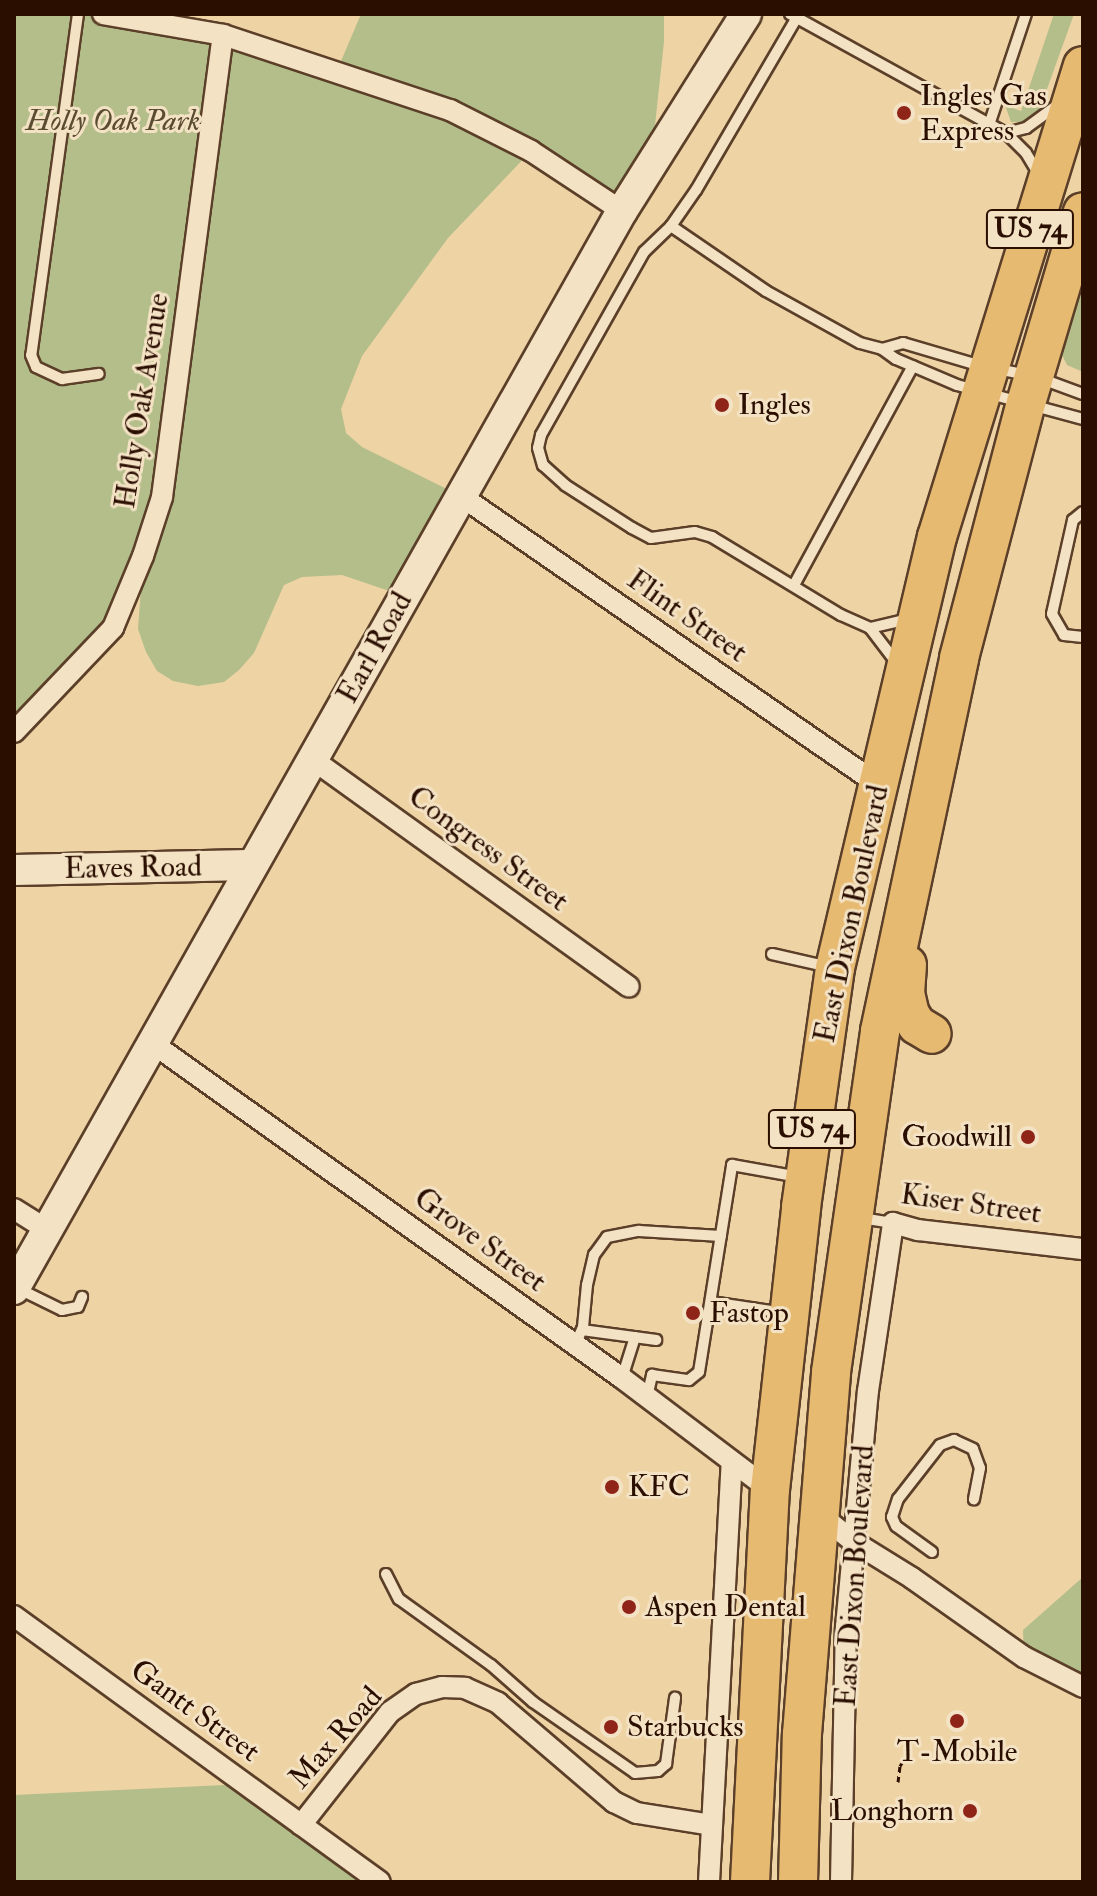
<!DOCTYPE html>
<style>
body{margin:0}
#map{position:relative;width:1097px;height:1896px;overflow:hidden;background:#eed3a5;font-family:"IM FELL Double Pica",serif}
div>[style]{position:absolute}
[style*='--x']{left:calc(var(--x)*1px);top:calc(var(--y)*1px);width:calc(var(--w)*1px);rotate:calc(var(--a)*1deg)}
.green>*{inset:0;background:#b3be8a}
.path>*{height:3px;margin-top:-1.5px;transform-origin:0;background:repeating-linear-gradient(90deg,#2a0e00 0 6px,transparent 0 10px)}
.roads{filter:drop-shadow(2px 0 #5b3f29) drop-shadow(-2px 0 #5b3f29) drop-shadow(0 2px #5b3f29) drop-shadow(0 -2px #5b3f29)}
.lane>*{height:10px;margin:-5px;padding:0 5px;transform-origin:5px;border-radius:5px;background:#f4e2c4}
.street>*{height:20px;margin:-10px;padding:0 10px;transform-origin:10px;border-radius:10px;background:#f4e2c4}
.secondary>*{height:30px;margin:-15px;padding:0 15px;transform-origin:15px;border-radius:15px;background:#f4e2c4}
.highway>*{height:38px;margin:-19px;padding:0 19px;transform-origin:19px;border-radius:19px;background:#e7ba72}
.dots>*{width:22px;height:22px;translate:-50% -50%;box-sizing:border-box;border:4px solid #f4e2c4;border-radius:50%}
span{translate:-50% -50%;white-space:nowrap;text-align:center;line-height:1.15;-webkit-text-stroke:6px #f4e2c4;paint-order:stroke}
.shield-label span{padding:2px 6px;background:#f4e2c4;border:2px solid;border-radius:6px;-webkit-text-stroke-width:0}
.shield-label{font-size:28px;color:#2a0e00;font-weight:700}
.poi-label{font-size:30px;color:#2a0e00}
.left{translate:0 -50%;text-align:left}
.right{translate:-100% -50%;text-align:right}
.park-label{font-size:30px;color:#5a4c30;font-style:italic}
.street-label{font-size:30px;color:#2a0e00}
.frame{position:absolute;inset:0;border:16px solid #2a0e00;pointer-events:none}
</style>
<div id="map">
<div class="green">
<i style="clip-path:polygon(14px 14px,103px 14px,336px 73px,361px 14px,664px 14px,664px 42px,654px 134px,622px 211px,531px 151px,448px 238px,362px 356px,341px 409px,346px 433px,362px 447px,461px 496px,404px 596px,342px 575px,302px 577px,284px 585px,254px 653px,239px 670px,224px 682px,198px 686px,173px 681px,157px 671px,146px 652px,138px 629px,143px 560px,124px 605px,14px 732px)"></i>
<i style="clip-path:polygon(1054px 14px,1074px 14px,1038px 114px,1022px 122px,1011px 122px,1005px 105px,1021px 111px)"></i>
<i style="clip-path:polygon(1083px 258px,1083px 372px,1067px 365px,1059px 349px)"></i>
<i style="clip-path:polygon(1083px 1577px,1083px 1687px,1024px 1657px,1023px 1630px)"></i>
<i style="clip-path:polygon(245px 1784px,366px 1882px,14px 1882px,14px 1795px)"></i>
</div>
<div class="path">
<i style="--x:898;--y:1782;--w:16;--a:-83"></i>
<i style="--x:900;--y:1766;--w:9;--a:-58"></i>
</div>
<div class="roads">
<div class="lane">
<i style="--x:78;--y:14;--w:344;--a:97.8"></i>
<i style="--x:31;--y:355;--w:13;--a:67"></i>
<i style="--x:36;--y:367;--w:29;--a:25"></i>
<i style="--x:62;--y:379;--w:37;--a:-8"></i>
<i style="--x:790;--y:14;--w:247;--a:28.9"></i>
<i style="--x:1006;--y:133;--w:28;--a:45"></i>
<i style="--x:1026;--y:153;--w:27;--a:59"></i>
<i style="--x:796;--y:19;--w:198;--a:120.3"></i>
<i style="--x:696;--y:190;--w:44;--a:124.8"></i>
<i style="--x:671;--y:226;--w:37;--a:136"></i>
<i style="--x:644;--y:252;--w:210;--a:119.4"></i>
<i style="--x:541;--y:435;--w:13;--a:103"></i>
<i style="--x:538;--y:448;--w:18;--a:74"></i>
<i style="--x:543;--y:465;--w:30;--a:42"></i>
<i style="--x:565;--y:485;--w:80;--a:32.7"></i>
<i style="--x:632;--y:528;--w:21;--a:28"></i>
<i style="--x:651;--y:538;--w:44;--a:-7.8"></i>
<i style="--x:695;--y:532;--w:18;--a:16"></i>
<i style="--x:712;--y:537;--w:151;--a:31.2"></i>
<i style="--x:841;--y:615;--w:32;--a:24"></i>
<i style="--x:870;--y:628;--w:43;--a:52.6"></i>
<i style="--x:989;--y:125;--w:117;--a:-71.6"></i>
<i style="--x:1006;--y:133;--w:21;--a:-14"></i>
<i style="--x:1026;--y:128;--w:41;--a:-36"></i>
<i style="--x:671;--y:226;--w:115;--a:34.4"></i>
<i style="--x:766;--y:291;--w:107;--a:29"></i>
<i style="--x:860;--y:343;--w:23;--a:15"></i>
<i style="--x:882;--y:349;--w:17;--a:36"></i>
<i style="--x:896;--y:359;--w:66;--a:23.1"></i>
<i style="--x:957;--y:385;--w:131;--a:15.1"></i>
<i style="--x:882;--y:349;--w:22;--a:-16"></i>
<i style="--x:903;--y:343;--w:81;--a:16.4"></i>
<i style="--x:997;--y:369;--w:38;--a:11"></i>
<i style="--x:1034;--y:376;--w:52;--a:20.2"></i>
<i style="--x:1083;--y:512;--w:13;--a:141"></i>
<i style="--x:1073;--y:520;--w:96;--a:102.6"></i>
<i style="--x:1052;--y:614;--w:24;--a:60"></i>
<i style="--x:1064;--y:635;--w:19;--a:6"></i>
<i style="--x:794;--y:585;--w:249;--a:-61.5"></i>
<i style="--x:870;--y:628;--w:39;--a:-13"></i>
<i style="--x:772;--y:954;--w:58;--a:12.8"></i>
<i style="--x:861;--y:1218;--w:32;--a:9"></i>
<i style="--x:17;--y:1288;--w:50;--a:26.1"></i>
<i style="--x:62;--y:1310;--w:16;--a:-11"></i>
<i style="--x:78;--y:1307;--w:11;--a:-68"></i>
<i style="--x:711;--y:1302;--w:74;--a:8.6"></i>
<i style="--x:582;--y:1330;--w:75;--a:7.7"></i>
<i style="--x:575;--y:1345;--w:20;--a:-66"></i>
<i style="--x:583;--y:1327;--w:42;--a:-84.6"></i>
<i style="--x:587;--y:1285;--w:31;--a:-77"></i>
<i style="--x:594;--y:1255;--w:22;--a:-54"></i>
<i style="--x:607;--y:1237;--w:33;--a:-11"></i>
<i style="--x:639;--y:1231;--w:82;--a:3.5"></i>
<i style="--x:622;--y:1378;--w:43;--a:-72.4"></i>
<i style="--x:647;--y:1397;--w:23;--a:-77"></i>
<i style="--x:652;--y:1375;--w:37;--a:8"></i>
<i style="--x:689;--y:1380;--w:13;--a:-39"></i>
<i style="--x:699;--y:1372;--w:210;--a:-80.9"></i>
<i style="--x:732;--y:1165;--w:68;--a:10.2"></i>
<i style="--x:932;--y:1552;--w:44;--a:-144.2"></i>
<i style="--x:896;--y:1526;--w:10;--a:-114"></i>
<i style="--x:892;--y:1517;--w:19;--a:-72"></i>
<i style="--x:898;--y:1499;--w:68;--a:-52.1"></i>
<i style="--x:940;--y:1445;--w:15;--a:-20"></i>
<i style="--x:954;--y:1440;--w:21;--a:25"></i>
<i style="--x:973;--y:1449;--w:20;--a:70"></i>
<i style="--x:980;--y:1468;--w:32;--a:101"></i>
<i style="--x:386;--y:1574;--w:28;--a:63"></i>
<i style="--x:399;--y:1599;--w:113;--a:35.7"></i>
<i style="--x:491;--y:1665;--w:56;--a:41.4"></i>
<i style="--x:533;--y:1702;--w:124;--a:34.8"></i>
<i style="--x:635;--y:1773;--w:23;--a:-5"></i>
<i style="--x:658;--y:1771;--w:11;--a:-41"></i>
<i style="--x:666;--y:1764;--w:67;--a:-82.2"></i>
</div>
<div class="street">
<i style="--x:103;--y:14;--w:122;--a:9.9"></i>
<i style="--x:223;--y:35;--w:239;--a:18.3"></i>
<i style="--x:450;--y:110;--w:91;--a:26.8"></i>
<i style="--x:531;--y:151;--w:109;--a:33.4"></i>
<i style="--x:461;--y:496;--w:508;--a:34.66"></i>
<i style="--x:14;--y:732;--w:144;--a:-46.4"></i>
<i style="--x:113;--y:628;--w:78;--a:-67.4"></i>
<i style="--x:143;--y:556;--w:62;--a:-72.1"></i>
<i style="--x:162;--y:497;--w:466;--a:-82.5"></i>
<i style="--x:312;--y:759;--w:390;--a:35.7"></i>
<i style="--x:152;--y:1043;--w:577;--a:35.48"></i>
<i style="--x:622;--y:1378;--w:186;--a:37.1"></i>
<i style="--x:14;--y:1209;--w:40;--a:32"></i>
<i style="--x:818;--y:1513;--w:46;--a:38.9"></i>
<i style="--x:854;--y:1542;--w:68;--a:31.8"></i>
<i style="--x:912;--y:1578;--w:137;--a:35.2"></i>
<i style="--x:1024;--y:1657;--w:66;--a:27"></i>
<i style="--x:14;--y:1616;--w:452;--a:36"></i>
<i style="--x:301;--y:1825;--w:144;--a:-51.8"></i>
<i style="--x:390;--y:1712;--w:32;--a:-35"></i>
<i style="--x:416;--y:1694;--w:27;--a:-15"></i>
<i style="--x:442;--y:1687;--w:23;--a:2"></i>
<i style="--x:465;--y:1688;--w:36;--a:24"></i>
<i style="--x:498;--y:1703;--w:153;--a:40.5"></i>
<i style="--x:614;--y:1802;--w:25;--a:26"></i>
<i style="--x:637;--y:1813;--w:75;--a:9.2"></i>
<i style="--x:709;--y:1882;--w:420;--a:-86.9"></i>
<i style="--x:841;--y:1882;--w:255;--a:-88.9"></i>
<i style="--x:846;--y:1627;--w:237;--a:-84.7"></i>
<i style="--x:868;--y:1391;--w:170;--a:-81.5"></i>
<i style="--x:893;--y:1223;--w:26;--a:16"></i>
<i style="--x:918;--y:1230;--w:166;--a:6.6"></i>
</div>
<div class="secondary">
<i style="--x:14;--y:870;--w:238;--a:-1.2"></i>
<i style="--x:14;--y:1289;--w:1238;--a:-60.58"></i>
<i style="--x:622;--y:211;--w:233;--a:-57.8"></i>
</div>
<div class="highway">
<i style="--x:907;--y:965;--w:28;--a:94"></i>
<i style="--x:905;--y:993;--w:22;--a:77"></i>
<i style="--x:910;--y:1014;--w:13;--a:58"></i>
<i style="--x:917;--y:1025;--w:17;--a:31"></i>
<i style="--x:750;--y:1882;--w:393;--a:-87.1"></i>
<i style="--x:770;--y:1490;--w:285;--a:-83.7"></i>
<i style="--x:801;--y:1207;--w:241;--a:-81.9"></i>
<i style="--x:835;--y:968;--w:443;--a:-76.7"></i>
<i style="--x:937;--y:537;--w:493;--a:-72.8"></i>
<i style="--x:798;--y:1882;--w:148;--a:-88.5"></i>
<i style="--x:802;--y:1734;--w:363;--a:-85.4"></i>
<i style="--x:831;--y:1372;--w:345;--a:-81.8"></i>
<i style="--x:880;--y:1031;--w:381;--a:-78"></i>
<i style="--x:959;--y:658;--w:264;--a:-75.3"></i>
<i style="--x:1026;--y:403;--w:199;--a:-73.4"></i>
</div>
</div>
<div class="dots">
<i style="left:904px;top:113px;background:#8f2418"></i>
<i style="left:722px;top:405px;background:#8f2418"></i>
<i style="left:1028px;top:1137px;background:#8f2418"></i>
<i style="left:693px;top:1313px;background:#8f2418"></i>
<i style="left:612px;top:1487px;background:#8f2418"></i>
<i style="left:629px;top:1607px;background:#8f2418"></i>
<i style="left:957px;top:1721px;background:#8f2418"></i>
<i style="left:611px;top:1727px;background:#8f2418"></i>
<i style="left:970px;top:1811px;background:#8f2418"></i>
</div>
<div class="shield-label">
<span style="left:1030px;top:229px">US 74</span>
<span style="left:812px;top:1129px">US 74</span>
</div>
<div class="poi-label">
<span class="left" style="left:920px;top:113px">Ingles Gas<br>Express</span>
<span class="left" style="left:738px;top:405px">Ingles</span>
<span class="right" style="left:1012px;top:1137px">Goodwill</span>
<span class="left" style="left:709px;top:1313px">Fastop</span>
<span class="left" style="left:628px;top:1487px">KFC</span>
<span class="left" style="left:645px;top:1607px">Aspen Dental</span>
<span class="left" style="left:627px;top:1727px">Starbucks</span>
<span style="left:957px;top:1752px">T-Mobile</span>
<span class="right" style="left:954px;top:1811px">Longhorn</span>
</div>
<div class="park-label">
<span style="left:113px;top:121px">Holly Oak Park</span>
</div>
<div class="street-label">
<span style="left:142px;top:401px;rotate:-81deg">Holly Oak Avenue</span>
<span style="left:687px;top:616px;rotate:35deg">Flint Street</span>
<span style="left:375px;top:648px;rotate:-61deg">Earl Road</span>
<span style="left:488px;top:849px;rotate:36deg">Congress Street</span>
<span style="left:133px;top:868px;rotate:-1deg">Eaves Road</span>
<span style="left:852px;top:914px;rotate:-78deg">East Dixon Boulevard</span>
<span style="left:971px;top:1204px;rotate:8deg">Kiser Street</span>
<span style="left:480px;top:1240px;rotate:36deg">Grove Street</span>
<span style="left:855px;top:1576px;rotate:-86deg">East Dixon Boulevard</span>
<span style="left:195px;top:1711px;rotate:36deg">Gantt Street</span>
<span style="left:336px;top:1738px;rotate:-49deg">Max Road</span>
</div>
<div class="frame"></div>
</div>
